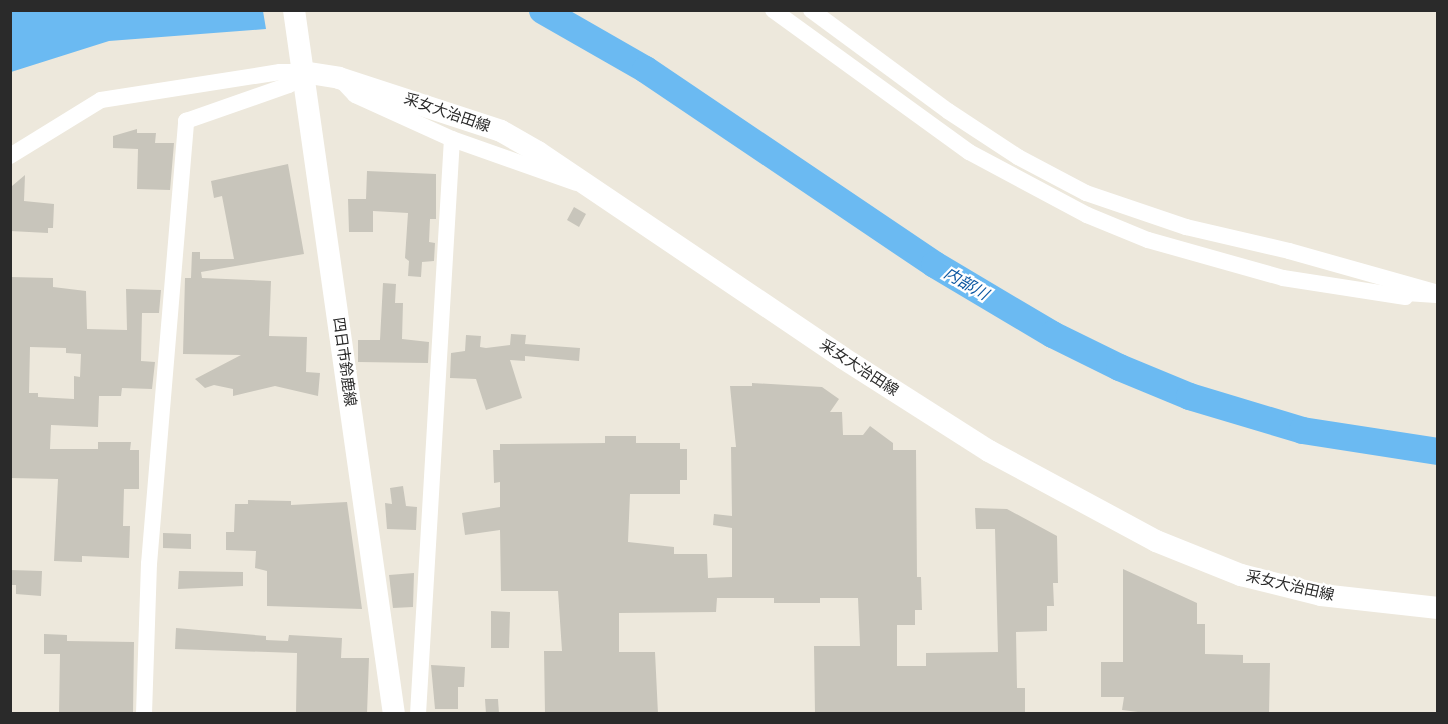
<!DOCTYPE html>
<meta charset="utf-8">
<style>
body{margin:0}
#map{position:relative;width:1448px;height:724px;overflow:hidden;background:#ede8dc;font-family:"Work Sans","Noto Sans JP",sans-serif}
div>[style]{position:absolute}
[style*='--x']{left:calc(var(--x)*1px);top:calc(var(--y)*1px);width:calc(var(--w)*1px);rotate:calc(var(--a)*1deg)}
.water>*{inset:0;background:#6bbaf2}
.river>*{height:27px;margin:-13.5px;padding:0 13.5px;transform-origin:13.5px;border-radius:13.5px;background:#6bbaf2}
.building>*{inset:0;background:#c8c5bb}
.lane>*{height:8px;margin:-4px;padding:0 4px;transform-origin:4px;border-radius:4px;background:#fff}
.street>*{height:16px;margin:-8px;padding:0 8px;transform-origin:8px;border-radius:8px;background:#fff}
.secondary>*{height:22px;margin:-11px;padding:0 11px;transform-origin:11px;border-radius:11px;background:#fff}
span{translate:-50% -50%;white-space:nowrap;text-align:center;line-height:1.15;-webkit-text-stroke:4.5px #fff;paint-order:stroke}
.street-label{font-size:15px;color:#2a2a2a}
.water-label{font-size:16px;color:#0955a0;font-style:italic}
.frame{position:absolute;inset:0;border:12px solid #2a2a2a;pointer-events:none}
</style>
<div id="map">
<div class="water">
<i style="clip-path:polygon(11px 10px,263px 11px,266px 29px,109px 41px,11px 72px)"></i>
</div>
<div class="river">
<i style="--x:542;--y:10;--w:119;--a:29.8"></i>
<i style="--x:645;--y:69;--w:349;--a:34"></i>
<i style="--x:934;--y:264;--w:137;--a:30.7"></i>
<i style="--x:1052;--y:334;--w:75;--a:26.2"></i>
<i style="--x:1119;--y:367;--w:76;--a:22.5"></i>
<i style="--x:1189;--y:396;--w:118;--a:16.7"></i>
<i style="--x:1302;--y:430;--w:138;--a:8.8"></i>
</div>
<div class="building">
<i style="clip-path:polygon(137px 129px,137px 133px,156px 133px,155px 143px,174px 143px,170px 190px,137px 189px,138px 149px,113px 148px,113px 136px)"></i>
<i style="clip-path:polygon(288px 164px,304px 254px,201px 272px,202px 278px,271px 281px,269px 336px,307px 337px,306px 372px,320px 373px,318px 396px,275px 386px,233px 396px,233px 389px,214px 385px,205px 388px,195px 379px,241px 355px,183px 354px,185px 278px,191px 278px,192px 252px,200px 252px,200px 259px,234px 259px,222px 196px,214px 198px,211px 181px)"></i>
<i style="clip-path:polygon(367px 171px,436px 174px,436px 219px,430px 219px,429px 242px,435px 243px,434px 261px,422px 262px,421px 277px,408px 276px,409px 261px,405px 258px,408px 213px,373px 211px,373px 232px,349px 232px,348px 199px,366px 199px)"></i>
<i style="clip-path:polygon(25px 175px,24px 201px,54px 204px,53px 228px,48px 228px,48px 233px,10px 231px,12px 186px)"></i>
<i style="clip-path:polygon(574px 207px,586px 214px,579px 227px,567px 220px)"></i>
<i style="clip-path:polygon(evenodd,10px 277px,53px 278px,53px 287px,86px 291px,87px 329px,127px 330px,126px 289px,161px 290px,159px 313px,142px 313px,141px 361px,155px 362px,152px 389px,122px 388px,121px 396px,99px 396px,98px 427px,51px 425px,50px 449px,98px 449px,98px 442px,131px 442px,130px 450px,139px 450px,139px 489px,124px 489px,123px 526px,130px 526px,129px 558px,82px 556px,82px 562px,54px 561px,58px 479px,10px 478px,10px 277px,30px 347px,66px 348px,66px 353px,81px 354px,80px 377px,74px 376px,74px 399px,38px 397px,38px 393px,29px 393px,30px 347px)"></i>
<i style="clip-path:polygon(383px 283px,396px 284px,395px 303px,403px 303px,402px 339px,429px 342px,428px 363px,358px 362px,358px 340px,380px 340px)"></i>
<i style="clip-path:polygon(511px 334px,526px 335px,525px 344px,580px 348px,579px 361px,525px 356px,525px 361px,510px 360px,522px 398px,486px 410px,476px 379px,450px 378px,451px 353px,465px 351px,466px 335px,481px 336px,480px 347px,486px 348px,510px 345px)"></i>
<i style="clip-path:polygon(752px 383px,822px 387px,839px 399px,830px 412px,842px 412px,843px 435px,863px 435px,870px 426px,893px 443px,893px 450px,916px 450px,917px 577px,921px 577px,922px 610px,915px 610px,915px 625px,897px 625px,897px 666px,926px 666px,926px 653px,998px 652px,995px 529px,976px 529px,975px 508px,1007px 509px,1057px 536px,1058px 583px,1053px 583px,1054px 606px,1047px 606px,1047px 631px,1016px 632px,1017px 688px,1025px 688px,1025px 714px,815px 714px,814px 646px,860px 646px,858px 598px,820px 598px,820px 603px,774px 603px,774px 598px,717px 598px,716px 612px,619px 613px,619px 652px,655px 652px,658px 714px,545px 714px,544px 651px,562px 651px,558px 591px,501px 591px,500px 530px,465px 535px,462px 513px,500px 507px,500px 482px,494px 483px,493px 450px,500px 450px,500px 444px,605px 443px,605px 436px,636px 436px,636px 443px,680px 443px,680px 449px,687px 449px,687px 480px,680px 480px,680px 494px,630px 494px,628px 542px,674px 547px,674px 554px,707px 554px,708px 578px,732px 577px,732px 528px,713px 525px,714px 514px,732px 516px,731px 447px,736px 447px,730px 386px,752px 386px)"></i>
<i style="clip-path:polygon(403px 486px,406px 506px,417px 507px,416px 530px,387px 529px,385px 503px,392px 504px,390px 488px)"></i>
<i style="clip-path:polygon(248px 500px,291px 501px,291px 505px,347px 502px,362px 609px,267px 606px,267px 571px,255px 568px,256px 551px,226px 550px,226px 532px,234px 532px,235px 504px,248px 504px)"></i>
<i style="clip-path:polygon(163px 533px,191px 534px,191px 549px,163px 548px)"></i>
<i style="clip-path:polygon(1123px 569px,1197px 603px,1197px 624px,1205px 624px,1205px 654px,1243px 655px,1243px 663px,1270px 663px,1269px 714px,1154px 714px,1122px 710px,1124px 697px,1101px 697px,1101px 662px,1123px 662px)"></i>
<i style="clip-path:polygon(10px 570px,42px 571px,41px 596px,16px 594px,16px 585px,10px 585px)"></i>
<i style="clip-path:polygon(179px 571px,243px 572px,243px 586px,178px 589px)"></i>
<i style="clip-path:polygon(414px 573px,413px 607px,393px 608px,389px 575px)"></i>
<i style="clip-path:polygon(491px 611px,510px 612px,509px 648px,491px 648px)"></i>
<i style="clip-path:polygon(176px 628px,266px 636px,266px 640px,288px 641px,289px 635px,342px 638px,341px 658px,369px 658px,367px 714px,296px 714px,297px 653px,175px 649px)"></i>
<i style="clip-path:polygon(44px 634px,67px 635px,67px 641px,134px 642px,133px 714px,59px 714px,60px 654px,44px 654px)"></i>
<i style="clip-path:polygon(431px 665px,465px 667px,464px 687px,458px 687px,458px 709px,435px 709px)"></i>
<i style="clip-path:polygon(485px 699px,498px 699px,499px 714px,486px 714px)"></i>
</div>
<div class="lane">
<i style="--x:1406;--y:297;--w:30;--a:4"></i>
</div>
<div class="street">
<i style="--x:773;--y:10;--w:242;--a:35.9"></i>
<i style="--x:969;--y:152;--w:134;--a:28.1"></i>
<i style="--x:1087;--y:215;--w:66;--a:22.3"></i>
<i style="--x:1148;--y:240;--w:140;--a:15.7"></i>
<i style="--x:1283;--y:278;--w:124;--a:8.8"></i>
<i style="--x:811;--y:10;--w:170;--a:36.4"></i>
<i style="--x:948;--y:111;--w:84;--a:33.3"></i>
<i style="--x:1018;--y:157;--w:77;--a:27.9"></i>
<i style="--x:1086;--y:193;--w:106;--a:18.8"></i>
<i style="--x:1186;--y:227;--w:106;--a:13.1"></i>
<i style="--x:1289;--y:251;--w:155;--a:15.7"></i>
<i style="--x:343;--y:82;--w:18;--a:47"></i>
<i style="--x:355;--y:95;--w:107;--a:24.4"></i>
<i style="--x:452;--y:139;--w:132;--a:19.5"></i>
<i style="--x:10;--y:156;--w:107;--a:-31.6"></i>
<i style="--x:101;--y:100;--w:181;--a:-8.9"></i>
<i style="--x:280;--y:72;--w:23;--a:0"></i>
<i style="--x:144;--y:714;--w:150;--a:-88.1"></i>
<i style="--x:149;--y:564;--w:445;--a:-85.2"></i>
<i style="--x:186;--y:121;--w:109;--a:-19.3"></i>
<i style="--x:289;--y:85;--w:19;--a:-43"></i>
<i style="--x:418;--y:714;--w:576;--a:-86.62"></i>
</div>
<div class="secondary">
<i style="--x:294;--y:10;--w:711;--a:81.92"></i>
<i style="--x:303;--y:72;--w:36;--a:9"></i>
<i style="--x:339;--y:78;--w:170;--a:18.1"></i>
<i style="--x:501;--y:131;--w:43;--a:29.6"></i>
<i style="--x:538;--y:152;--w:368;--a:34"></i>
<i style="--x:843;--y:358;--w:173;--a:32.5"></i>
<i style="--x:989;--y:451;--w:190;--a:28.3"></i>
<i style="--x:1156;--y:541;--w:92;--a:21.8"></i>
<i style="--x:1241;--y:575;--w:82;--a:14"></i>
<i style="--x:1321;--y:595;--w:118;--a:6.3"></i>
</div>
<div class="street-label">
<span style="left:447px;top:113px;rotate:19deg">采女大治田線</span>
<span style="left:344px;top:362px;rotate:82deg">四日市鈴鹿線</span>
<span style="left:859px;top:368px;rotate:33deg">采女大治田線</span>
<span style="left:1290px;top:586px;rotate:13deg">采女大治田線</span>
</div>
<div class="water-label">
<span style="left:966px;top:284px;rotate:30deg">内部川</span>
</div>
<div class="frame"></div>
</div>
